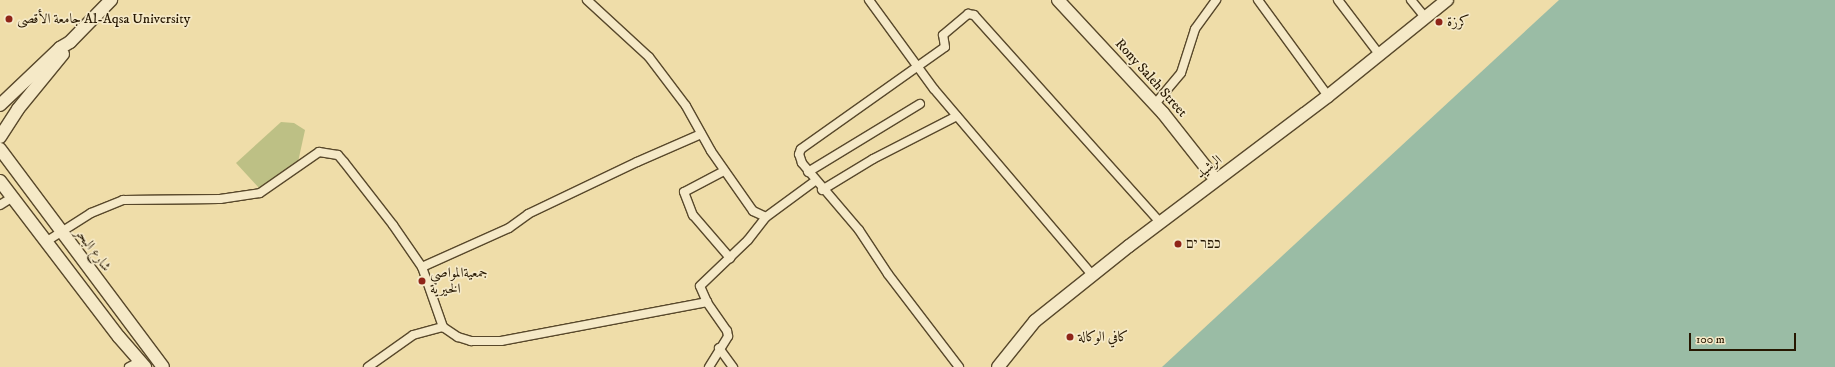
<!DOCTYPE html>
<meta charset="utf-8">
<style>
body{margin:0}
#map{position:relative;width:1835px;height:367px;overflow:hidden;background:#efdda9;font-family:"IM FELL DW Pica",Amiri,"Frank Ruhl Libre",serif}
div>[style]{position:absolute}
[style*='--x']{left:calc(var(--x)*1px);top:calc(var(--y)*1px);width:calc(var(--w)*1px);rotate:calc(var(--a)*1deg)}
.green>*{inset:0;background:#bdc085}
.water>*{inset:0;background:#9abca5}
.roads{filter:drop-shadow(1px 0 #58482b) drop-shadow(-1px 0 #58482b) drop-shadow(0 1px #58482b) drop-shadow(0 -1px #58482b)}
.street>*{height:8px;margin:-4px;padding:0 4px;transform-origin:4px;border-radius:4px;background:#f5e9c7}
.secondary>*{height:12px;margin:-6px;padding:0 6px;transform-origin:6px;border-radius:6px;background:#f5e9c7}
.dots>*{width:11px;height:11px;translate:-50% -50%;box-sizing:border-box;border:2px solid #f5e9c7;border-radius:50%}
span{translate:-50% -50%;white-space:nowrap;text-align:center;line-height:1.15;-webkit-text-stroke:3.5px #f5e9c7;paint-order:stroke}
.poi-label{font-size:14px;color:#261701}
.left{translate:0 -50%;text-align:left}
.street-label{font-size:14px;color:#261701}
.scale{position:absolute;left:1689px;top:333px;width:107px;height:18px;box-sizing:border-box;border:2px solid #261701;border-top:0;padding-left:5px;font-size:12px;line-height:14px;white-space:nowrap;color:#261701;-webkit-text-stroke:3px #f5e9c7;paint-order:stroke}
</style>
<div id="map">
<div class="green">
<i style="clip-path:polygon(281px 122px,294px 123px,305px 130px,298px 162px,259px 188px,236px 163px)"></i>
</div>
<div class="water">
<i style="clip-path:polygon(1559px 0,1835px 0,1835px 367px,1162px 367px)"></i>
</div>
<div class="roads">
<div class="street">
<i style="--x:587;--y:0;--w:84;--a:42.6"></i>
<i style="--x:649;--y:57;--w:61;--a:52.9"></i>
<i style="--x:686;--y:106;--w:51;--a:60.9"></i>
<i style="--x:711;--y:151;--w:73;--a:55"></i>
<i style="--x:753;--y:211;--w:14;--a:25"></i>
<i style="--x:869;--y:0;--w:110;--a:53.9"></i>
<i style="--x:934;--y:89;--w:245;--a:49.6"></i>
<i style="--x:1258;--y:0;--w:119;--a:53.9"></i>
<i style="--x:1338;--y:0;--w:68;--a:52.8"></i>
<i style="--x:1411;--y:0;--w:22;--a:51"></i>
<i style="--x:1155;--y:104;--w:40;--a:-50"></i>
<i style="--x:1181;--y:73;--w:46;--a:-72.3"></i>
<i style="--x:1195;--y:29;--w:36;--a:-54"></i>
<i style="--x:724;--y:171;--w:45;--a:152.3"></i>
<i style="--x:684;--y:192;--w:25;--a:69"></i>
<i style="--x:693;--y:215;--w:57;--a:49.3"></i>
<i style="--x:808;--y:172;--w:131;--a:-31.3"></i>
<i style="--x:822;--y:190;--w:60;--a:-31.3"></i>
<i style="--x:873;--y:159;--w:94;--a:-27.1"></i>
<i style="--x:0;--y:205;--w:15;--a:-32"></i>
<i style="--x:47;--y:241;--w:52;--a:-32.5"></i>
<i style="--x:91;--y:213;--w:35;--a:-22"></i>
<i style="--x:123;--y:200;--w:97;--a:-0.6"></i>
<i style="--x:220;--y:199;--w:40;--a:-8.5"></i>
<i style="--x:260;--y:193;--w:72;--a:-34.8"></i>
<i style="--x:319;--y:152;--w:19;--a:9"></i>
<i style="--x:338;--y:155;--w:9;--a:49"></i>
<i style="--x:344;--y:162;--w:80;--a:52.1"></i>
<i style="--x:393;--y:225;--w:51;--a:55.4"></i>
<i style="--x:422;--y:267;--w:64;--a:70.7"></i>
<i style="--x:443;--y:327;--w:18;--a:34"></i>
<i style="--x:458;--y:337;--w:14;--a:17"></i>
<i style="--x:471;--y:341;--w:30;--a:0"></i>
<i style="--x:501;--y:341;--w:210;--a:-10.7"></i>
<i style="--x:422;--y:267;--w:95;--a:-24.1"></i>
<i style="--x:509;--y:228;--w:24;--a:-36"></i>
<i style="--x:528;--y:214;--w:121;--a:-25.5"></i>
<i style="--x:637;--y:162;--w:70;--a:-23.6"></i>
<i style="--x:719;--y:348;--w:24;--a:54"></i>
<i style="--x:129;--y:367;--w:13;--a:-27"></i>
<i style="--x:368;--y:367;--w:55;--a:-35.4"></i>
<i style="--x:413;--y:335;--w:31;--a:-15"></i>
<i style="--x:709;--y:367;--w:36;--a:-58"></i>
<i style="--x:728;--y:336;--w:5;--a:-101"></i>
<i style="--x:727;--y:331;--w:35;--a:-125"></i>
<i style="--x:707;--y:302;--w:17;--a:-114"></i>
<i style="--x:700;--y:286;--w:66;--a:-43.8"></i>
<i style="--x:748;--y:240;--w:29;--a:-52"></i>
<i style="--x:766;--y:217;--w:61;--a:-36.3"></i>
<i style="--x:959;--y:367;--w:117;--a:-127.4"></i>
<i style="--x:888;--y:274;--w:53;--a:-123.4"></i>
<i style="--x:859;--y:230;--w:88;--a:-130.4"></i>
<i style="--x:802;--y:163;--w:9;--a:-108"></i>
<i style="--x:799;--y:154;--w:5;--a:-68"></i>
<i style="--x:801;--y:149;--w:176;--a:-35.3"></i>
<i style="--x:945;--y:47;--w:12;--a:-99"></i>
<i style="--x:943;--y:35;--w:33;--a:-40"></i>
<i style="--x:968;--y:14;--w:6;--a:9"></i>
<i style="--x:974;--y:15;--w:278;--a:48.1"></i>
</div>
<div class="secondary">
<i style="--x:1058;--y:0;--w:154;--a:47.1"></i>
<i style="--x:1163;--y:113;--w:85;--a:51.7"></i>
<i style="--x:0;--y:105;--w:83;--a:-43.5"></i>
<i style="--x:60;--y:48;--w:12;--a:-31"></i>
<i style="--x:70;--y:42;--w:59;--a:-45.7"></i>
<i style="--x:0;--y:137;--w:33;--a:-57"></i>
<i style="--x:18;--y:109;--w:71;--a:-50.7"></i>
<i style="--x:0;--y:149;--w:272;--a:53.2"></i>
<i style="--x:0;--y:181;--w:196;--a:52.7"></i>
<i style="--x:119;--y:337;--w:40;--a:49"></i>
<i style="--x:998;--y:367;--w:59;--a:-51.2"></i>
<i style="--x:1035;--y:321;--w:120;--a:-38.6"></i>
<i style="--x:1129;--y:246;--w:249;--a:-37"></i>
<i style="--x:1328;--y:96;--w:153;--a:-38.9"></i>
</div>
</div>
<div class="dots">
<i style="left:9px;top:19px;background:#8f2418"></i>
<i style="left:1439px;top:22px;background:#8f2418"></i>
<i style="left:1178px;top:244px;background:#8f2418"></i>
<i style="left:422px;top:281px;background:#8f2418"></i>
<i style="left:1070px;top:337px;background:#8f2418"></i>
</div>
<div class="poi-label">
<span class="left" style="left:17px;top:19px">جامعة الأقصى Al-Aqsa University</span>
<span class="left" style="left:1447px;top:22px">كرزة</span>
<span class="left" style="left:1186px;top:244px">כפר ים</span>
<span class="left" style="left:430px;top:281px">جمعيةالمواصي<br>الخيرية</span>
<span class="left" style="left:1078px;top:337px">كافي الوكالة</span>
</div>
<div class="street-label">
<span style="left:1151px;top:78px;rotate:48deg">Rony Saleh Street</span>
<span style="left:1209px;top:167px;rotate:-37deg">الرشيد</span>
<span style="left:93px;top:250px;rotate:53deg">شارع البحر</span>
</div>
<div class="scale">100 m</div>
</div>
